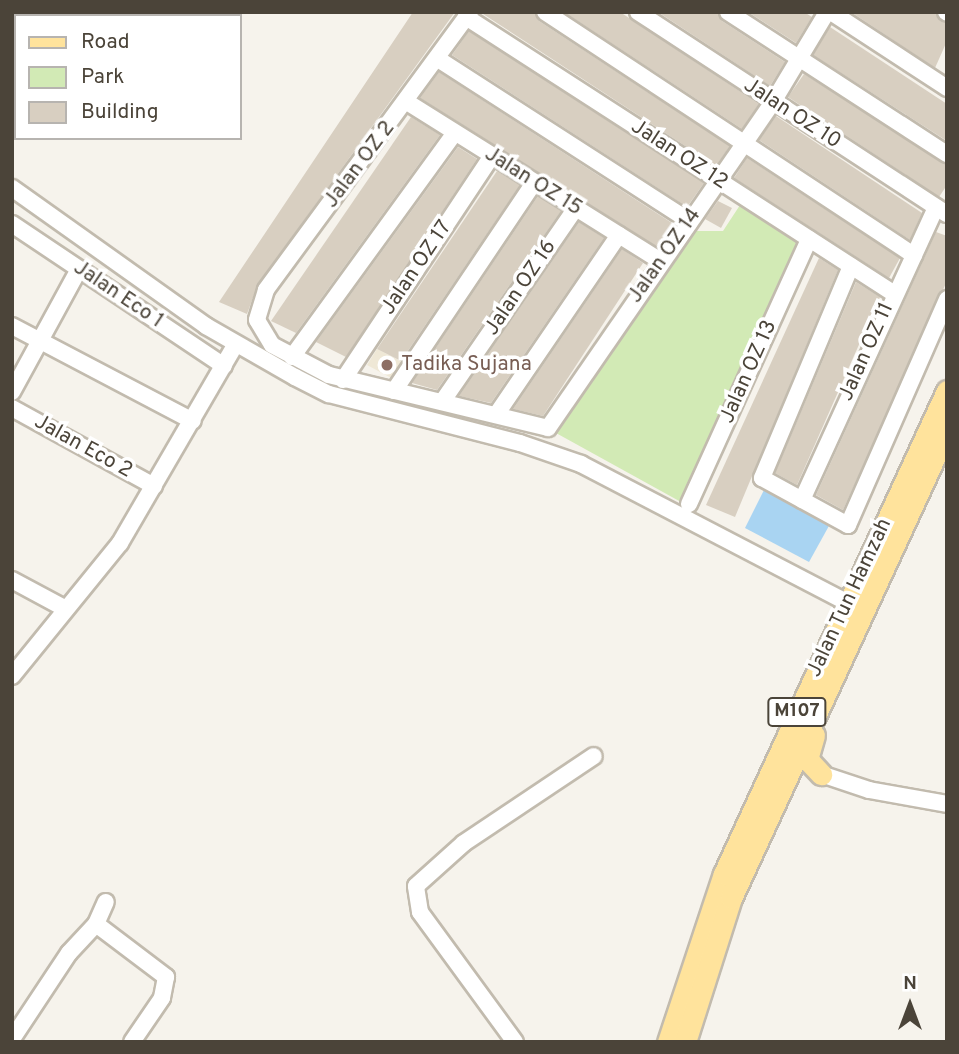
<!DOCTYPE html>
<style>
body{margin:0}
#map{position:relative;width:959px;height:1054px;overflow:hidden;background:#f6f3ec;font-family:Overpass,sans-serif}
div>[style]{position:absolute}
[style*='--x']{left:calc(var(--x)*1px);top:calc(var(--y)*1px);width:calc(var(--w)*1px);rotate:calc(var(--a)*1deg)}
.education>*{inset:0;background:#efe8d6}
.green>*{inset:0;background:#d2eab5}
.water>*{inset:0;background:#a9d4f2}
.building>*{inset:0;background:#d8cfc1}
.roads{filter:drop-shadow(2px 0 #c2bbae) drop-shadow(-2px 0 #c2bbae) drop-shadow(0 2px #c2bbae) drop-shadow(0 -2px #c2bbae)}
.minor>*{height:16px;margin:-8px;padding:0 8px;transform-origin:8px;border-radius:8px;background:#fff}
.major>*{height:21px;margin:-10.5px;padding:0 10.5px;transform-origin:10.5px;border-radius:10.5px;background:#ffe39c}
.dots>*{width:19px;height:19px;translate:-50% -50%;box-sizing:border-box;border:4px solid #fff;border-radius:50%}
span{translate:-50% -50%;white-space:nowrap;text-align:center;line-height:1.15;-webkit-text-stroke:7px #fff;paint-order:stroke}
.shield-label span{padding:2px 5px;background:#fff;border:2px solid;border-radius:5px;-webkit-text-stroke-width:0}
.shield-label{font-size:19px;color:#4b4439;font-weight:700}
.street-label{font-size:21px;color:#4b4439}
.education-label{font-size:21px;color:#785e54}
.left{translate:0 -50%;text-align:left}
.frame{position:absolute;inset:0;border:14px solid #4b4439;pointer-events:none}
.legend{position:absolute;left:14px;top:14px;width:228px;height:126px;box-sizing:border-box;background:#fff;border:2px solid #b7b4b0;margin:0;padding:9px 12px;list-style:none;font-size:21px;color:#4b4439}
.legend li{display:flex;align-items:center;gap:14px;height:35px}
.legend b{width:35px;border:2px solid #b7b4b0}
.north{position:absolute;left:875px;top:970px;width:70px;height:70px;-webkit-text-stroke:5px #fff;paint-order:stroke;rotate:0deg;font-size:19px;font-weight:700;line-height:28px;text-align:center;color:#4b4439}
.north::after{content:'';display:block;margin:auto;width:24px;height:32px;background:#4b4439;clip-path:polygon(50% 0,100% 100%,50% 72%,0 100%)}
</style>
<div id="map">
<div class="education">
<i style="clip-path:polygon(377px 349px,408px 365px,397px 381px,367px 365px)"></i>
</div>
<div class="green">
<i style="clip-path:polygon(742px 202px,800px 243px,681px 502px,556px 433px,694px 231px,723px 231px)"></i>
</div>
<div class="water">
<i style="clip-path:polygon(766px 486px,830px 524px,809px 562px,745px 528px)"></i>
</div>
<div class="building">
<i style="clip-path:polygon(413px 12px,455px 12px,258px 284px,247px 314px,219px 302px)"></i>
<i style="clip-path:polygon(480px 12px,535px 12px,539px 21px,730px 146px,716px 166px)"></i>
<i style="clip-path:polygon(564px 12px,620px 12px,759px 104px,742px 129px)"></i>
<i style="clip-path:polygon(658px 12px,718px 12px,722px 21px,785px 62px,770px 86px)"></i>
<i style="clip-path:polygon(748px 12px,804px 12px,812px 17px,796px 43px)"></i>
<i style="clip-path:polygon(851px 12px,935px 12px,947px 23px,947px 41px,935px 68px)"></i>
<i style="clip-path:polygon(830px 27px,947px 104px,947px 141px,813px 55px)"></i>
<i style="clip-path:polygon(469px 31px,704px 183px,687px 207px,452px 55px)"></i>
<i style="clip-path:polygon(439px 72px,675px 225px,659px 248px,420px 98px)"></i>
<i style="clip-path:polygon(804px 74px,947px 164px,947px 185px,939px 197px,788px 97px)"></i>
<i style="clip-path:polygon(776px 116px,922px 213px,910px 240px,759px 140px)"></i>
<i style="clip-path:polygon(411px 117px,440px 135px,296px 333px,271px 321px)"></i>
<i style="clip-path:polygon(458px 147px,477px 159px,346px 357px,316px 342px)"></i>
<i style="clip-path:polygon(747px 158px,900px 258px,889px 278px,734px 178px)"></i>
<i style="clip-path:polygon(497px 171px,520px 185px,401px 361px,377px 349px)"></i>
<i style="clip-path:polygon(538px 196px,561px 211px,437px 390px,412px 383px)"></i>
<i style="clip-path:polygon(718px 201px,732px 208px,721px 228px,705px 219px)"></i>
<i style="clip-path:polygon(579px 222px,604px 238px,491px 403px,459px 396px)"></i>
<i style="clip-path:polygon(936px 232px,947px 236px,947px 281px,843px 510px,816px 495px)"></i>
<i style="clip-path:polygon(622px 249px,643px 263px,543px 416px,513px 409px)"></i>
<i style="clip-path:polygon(819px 258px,838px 270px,735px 517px,706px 505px)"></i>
<i style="clip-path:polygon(856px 282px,880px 297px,797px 485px,775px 473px)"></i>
</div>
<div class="roads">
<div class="minor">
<i style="--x:470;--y:12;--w:345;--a:126.3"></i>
<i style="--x:266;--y:290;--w:31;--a:107"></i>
<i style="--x:257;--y:320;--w:29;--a:59"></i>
<i style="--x:272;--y:345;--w:64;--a:27.8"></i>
<i style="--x:329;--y:375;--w:225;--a:13.6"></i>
<i style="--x:548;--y:428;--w:396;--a:-55.4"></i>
<i style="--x:773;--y:102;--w:105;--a:-59"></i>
<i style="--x:545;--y:12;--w:442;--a:33.4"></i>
<i style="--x:638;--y:12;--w:369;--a:33.2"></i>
<i style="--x:728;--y:12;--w:261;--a:33"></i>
<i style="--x:831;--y:12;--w:139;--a:33.2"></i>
<i style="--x:946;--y:12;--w:1;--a:45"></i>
<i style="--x:466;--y:17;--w:508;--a:32.88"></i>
<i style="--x:12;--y:22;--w:6;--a:-45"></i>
<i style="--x:438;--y:59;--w:299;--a:32.8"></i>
<i style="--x:407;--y:102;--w:299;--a:32.1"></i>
<i style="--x:12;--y:188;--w:238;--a:35.4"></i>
<i style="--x:206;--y:326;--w:103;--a:29.8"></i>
<i style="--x:295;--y:377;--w:38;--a:27"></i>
<i style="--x:329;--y:394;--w:197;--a:14.4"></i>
<i style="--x:520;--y:443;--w:65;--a:19"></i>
<i style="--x:581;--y:464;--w:301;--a:27.5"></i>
<i style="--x:12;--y:224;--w:255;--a:33.8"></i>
<i style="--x:851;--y:266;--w:230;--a:112.8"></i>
<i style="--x:762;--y:478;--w:98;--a:28.7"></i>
<i style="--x:848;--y:525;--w:247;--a:-66.3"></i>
<i style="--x:12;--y:326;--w:204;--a:27.7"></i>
<i style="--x:292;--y:357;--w:277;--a:-54"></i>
<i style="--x:343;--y:380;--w:268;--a:-56.4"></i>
<i style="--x:394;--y:391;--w:251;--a:-56.1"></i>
<i style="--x:12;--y:392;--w:140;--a:-61.4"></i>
<i style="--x:442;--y:402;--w:236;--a:-55.4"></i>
<i style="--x:12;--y:408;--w:162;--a:28.8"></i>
<i style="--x:496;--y:415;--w:218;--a:-55.7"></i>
<i style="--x:802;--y:500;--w:322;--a:-65.4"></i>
<i style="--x:689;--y:504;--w:291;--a:-65.6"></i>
<i style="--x:12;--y:580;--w:61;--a:28.2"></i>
<i style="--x:12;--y:676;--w:171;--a:-50.9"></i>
<i style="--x:120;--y:543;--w:230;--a:-59.8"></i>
<i style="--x:821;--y:774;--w:51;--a:18.4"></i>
<i style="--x:869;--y:790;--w:79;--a:10.2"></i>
<i style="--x:96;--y:924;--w:24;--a:-66"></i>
<i style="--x:12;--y:1039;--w:103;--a:-56.5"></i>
<i style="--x:69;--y:953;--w:40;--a:-47"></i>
<i style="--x:96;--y:924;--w:88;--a:37.1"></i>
<i style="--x:166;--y:977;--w:21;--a:101"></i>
<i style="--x:162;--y:998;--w:53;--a:124.3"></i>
<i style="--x:515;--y:1042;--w:161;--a:-126.2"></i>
<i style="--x:420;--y:912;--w:26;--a:-99"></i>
<i style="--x:416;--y:886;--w:64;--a:-41.9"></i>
<i style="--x:464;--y:843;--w:156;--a:-33.8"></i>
</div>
<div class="major">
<i style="--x:814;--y:735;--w:25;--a:106"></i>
<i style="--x:807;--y:759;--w:21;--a:47"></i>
<i style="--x:668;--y:1042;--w:177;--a:-71.6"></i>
<i style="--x:724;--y:874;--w:532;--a:-65.22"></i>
<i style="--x:685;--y:1042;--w:151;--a:-72.3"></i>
<i style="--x:731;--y:898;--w:515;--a:-65.22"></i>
</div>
</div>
<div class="dots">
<i style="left:387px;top:365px;background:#8d6e63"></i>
</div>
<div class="shield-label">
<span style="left:797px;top:712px">M107</span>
</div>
<div class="street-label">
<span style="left:792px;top:114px;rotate:33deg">Jalan OZ 10</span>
<span style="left:679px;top:155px;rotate:33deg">Jalan OZ 12</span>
<span style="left:360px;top:165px;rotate:-53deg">Jalan OZ 2</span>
<span style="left:533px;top:182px;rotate:32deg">Jalan OZ 15</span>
<span style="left:665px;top:256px;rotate:-55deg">Jalan OZ 14</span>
<span style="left:417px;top:268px;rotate:-56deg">Jalan OZ 17</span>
<span style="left:521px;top:288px;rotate:-56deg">Jalan OZ 16</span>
<span style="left:118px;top:295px;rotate:34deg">Jalan Eco 1</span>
<span style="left:867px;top:352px;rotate:-66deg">Jalan OZ 11</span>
<span style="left:749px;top:372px;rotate:-66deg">Jalan OZ 13</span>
<span style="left:83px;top:447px;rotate:29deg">Jalan Eco 2</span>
<span style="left:850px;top:598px;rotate:-65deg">Jalan Tun Hamzah</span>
</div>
<div class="education-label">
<span class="left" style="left:401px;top:365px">Tadika Sujana</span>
</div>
<div class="frame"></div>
<ul class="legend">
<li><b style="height:9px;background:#ffe39c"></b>Road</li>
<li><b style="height:19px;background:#d2eab5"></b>Park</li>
<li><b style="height:19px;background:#d8cfc1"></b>Building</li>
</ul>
<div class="north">N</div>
</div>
